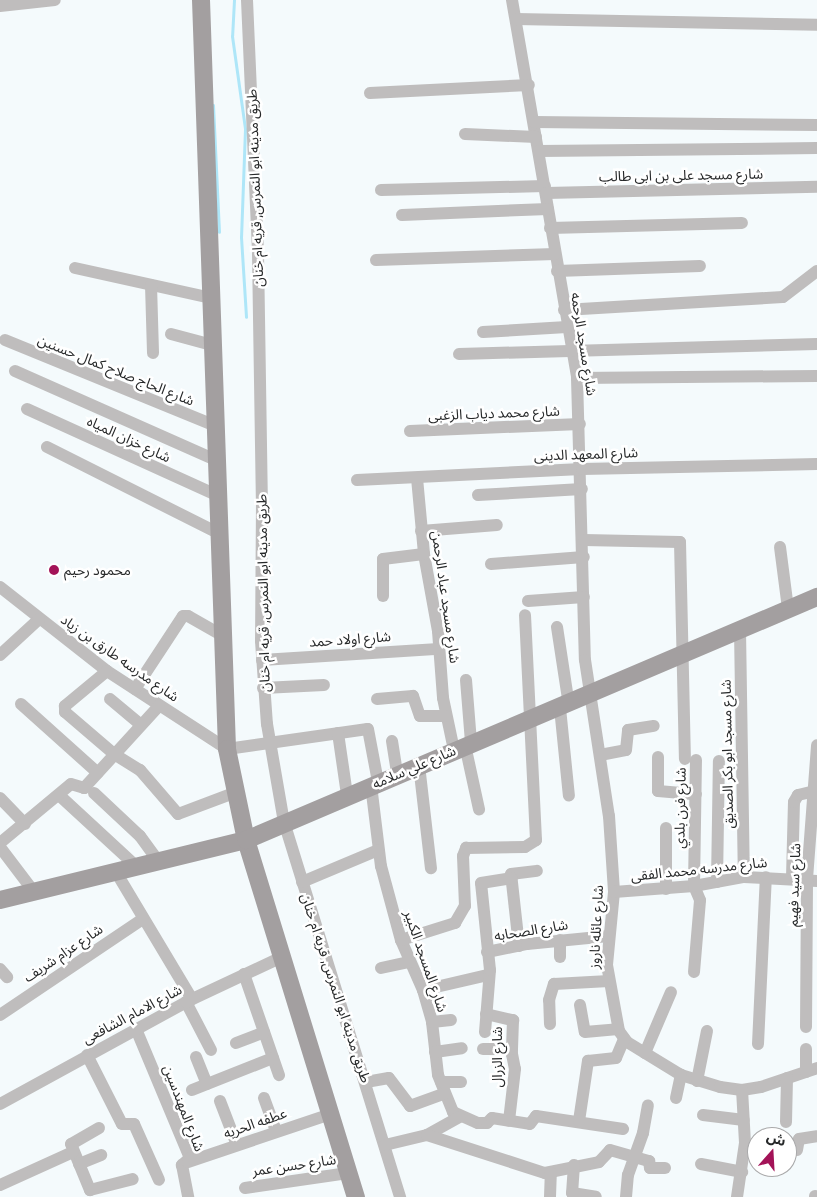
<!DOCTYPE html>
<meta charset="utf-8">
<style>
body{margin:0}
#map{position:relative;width:817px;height:1197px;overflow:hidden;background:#f4fafc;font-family:Ubuntu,"Noto Sans Arabic",sans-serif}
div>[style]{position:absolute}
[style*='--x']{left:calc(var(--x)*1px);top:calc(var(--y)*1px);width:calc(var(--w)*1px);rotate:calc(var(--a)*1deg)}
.stream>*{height:3px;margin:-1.5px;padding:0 1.5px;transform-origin:1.5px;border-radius:1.5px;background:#aee6f8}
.street>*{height:12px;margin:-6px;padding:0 6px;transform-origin:6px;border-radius:6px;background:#bfbdbd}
.secondary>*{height:18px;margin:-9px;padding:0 9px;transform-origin:9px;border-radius:9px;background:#a39fa0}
.dots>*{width:14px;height:14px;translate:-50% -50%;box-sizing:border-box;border:2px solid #fff;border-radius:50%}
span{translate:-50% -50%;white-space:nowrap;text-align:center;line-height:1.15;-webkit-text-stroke:5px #fff;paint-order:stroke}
.street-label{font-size:14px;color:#27292a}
.poi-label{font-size:14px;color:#27292a}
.left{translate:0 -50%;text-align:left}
.north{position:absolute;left:747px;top:1127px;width:50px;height:50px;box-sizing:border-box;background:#fff;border:1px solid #a9a9aa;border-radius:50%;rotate:19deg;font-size:14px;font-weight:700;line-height:20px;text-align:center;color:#27292a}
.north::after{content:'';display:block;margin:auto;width:18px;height:22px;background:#a31358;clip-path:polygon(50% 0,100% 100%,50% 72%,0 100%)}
</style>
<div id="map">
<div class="stream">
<i style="--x:234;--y:0;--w:36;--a:93"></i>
<i style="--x:232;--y:36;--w:94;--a:82"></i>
<i style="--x:245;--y:129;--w:108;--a:92.1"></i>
<i style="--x:241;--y:237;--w:80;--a:86.4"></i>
<i style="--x:213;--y:105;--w:127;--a:87.3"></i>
</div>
<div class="street">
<i style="--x:247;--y:0;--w:254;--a:87.5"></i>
<i style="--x:258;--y:254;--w:248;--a:89.1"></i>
<i style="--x:262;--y:502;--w:139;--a:90.4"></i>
<i style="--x:261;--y:641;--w:83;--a:85.9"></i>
<i style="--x:267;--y:724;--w:99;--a:80.2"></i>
<i style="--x:284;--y:822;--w:393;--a:72.8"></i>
<i style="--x:512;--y:0;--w:384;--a:80.2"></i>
<i style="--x:577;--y:378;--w:282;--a:88.4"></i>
<i style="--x:585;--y:660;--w:158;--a:81.3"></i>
<i style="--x:609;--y:816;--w:76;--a:86.2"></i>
<i style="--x:614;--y:892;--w:73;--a:95.5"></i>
<i style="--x:607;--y:965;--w:67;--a:79.7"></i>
<i style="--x:619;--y:1031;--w:14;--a:54"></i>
<i style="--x:627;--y:1042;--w:63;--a:31.4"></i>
<i style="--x:681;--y:1075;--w:41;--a:17.1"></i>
<i style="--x:720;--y:1087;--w:22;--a:8"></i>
<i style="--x:742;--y:1090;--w:19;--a:-9"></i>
<i style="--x:761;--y:1087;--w:59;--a:-18.7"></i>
<i style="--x:0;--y:6;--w:55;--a:-6.2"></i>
<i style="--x:516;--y:19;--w:301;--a:1.1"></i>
<i style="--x:370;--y:93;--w:159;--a:-2.9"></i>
<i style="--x:534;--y:122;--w:283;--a:0.6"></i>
<i style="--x:465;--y:134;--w:71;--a:2.4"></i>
<i style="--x:539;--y:151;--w:278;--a:-0.6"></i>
<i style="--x:381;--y:190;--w:164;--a:-1.4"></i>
<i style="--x:546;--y:193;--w:271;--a:-1.3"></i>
<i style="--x:402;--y:215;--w:146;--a:-2.4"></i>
<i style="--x:550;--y:228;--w:192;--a:-1.5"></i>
<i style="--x:376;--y:260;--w:179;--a:-1.9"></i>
<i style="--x:75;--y:268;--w:140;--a:12.4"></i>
<i style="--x:557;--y:271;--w:143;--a:-2"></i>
<i style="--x:151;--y:285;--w:68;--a:88.3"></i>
<i style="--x:564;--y:310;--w:219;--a:-3.4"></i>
<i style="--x:783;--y:297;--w:43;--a:-37.4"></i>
<i style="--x:483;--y:332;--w:84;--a:-3.4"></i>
<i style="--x:171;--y:334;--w:42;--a:15"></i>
<i style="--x:5;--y:340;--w:228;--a:22.2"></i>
<i style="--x:459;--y:354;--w:358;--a:-1.6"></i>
<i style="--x:15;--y:371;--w:222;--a:23.9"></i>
<i style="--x:577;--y:378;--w:240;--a:-0.5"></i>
<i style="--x:27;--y:409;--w:211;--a:24.4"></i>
<i style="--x:410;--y:431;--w:170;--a:-2.4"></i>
<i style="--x:47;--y:447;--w:194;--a:26.7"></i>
<i style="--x:417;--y:478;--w:76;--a:84.7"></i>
<i style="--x:424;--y:554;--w:78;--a:79.7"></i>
<i style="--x:438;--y:631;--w:67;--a:85.7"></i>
<i style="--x:443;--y:698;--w:53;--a:78.1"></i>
<i style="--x:357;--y:480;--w:225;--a:-2.8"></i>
<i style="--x:582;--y:469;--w:235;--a:-1.2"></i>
<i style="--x:478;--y:495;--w:104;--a:-3.3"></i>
<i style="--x:421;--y:531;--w:76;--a:-4.5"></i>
<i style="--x:584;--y:540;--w:96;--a:1.2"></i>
<i style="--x:680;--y:542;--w:217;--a:88.7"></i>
<i style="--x:780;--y:547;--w:63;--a:82.6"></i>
<i style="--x:491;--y:564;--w:93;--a:-4.3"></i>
<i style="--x:0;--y:587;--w:136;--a:38.1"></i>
<i style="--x:107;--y:671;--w:143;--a:33"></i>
<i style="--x:227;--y:749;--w:142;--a:-8.1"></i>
<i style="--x:368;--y:729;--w:54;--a:79.3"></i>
<i style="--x:383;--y:596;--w:37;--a:-90"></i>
<i style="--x:383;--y:559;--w:41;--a:-7"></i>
<i style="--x:528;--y:601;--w:56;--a:-4.1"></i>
<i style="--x:557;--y:627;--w:79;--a:81.3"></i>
<i style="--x:740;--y:630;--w:247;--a:89.1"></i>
<i style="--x:0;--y:655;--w:53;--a:-42.7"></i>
<i style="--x:262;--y:660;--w:177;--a:-3.6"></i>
<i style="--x:107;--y:671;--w:55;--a:140.2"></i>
<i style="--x:65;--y:706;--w:6;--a:90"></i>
<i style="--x:65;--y:712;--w:65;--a:40.6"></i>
<i style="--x:114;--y:754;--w:31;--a:32"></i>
<i style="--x:140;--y:770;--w:58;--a:49.2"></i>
<i style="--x:178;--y:814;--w:60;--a:-20.6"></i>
<i style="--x:466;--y:680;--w:62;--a:85.4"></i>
<i style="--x:263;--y:688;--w:61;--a:-2.8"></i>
<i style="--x:135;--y:689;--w:87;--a:-56.7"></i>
<i style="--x:183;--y:616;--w:5;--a:0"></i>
<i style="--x:188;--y:616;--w:40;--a:29.7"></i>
<i style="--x:110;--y:699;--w:40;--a:40"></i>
<i style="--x:377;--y:699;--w:36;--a:-5"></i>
<i style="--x:413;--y:696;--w:21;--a:71"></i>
<i style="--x:420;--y:716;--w:26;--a:0"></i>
<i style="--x:21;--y:704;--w:103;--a:41.9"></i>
<i style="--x:560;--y:708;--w:88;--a:84.2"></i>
<i style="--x:338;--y:733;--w:63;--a:81.7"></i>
<i style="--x:392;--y:741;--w:33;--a:81"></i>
<i style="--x:465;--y:745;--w:66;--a:77.7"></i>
<i style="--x:600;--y:755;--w:26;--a:-11"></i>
<i style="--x:626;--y:750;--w:20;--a:-84"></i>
<i style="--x:628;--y:730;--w:26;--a:-9"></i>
<i style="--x:658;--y:757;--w:34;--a:90"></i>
<i style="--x:658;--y:791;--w:38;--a:5"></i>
<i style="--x:419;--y:765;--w:104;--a:83.4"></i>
<i style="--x:371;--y:785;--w:82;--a:83"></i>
<i style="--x:381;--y:866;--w:77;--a:74.9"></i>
<i style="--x:401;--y:940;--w:55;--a:66.3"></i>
<i style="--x:423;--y:990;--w:33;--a:74"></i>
<i style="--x:432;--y:1022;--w:53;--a:83.5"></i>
<i style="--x:438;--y:1075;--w:40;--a:68"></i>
<i style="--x:453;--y:1112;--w:27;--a:24"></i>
<i style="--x:478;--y:1123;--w:9;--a:0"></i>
<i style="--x:487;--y:1123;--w:7;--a:-45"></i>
<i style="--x:492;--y:1118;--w:38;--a:9"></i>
<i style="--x:530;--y:1124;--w:10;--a:-53"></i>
<i style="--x:536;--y:1116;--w:88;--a:8.5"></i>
<i style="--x:94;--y:793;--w:63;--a:43.1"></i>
<i style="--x:140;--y:836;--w:32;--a:54"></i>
<i style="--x:60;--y:796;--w:105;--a:42.7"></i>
<i style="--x:0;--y:798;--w:36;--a:46"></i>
<i style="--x:0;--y:843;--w:92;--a:-39.7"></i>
<i style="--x:71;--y:784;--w:14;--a:17"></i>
<i style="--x:84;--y:788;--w:111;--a:-47.6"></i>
<i style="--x:0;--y:847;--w:56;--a:52.9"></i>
<i style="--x:116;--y:872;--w:148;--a:59.1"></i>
<i style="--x:792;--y:878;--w:76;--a:-88.5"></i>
<i style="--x:794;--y:802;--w:8;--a:-60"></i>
<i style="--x:798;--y:795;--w:17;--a:-13"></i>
<i style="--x:302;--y:882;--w:82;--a:-22.8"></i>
<i style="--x:717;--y:882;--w:121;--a:-89.1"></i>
<i style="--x:666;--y:889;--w:61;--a:-90"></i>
<i style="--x:614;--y:892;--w:80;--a:-4.3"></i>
<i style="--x:694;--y:886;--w:51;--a:-10.2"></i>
<i style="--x:744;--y:877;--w:73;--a:3.1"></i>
<i style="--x:401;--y:940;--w:57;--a:-17.5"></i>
<i style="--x:455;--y:923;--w:20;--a:-60"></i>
<i style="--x:465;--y:906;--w:50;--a:-92.3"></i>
<i style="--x:463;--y:856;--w:9;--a:-69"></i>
<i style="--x:466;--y:848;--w:59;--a:-1"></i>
<i style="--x:525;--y:847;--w:13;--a:-32"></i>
<i style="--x:536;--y:840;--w:225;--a:-92.8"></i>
<i style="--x:560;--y:940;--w:17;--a:90"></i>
<i style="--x:519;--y:946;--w:72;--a:-96.3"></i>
<i style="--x:511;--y:874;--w:26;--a:-7"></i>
<i style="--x:487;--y:952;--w:41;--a:-11.3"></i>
<i style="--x:527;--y:944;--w:82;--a:-5.6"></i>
<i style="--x:381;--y:968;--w:29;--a:-12"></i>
<i style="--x:0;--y:969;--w:11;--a:49"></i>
<i style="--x:694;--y:972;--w:72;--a:-85.2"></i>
<i style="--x:700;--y:900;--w:15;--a:-113"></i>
<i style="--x:694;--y:886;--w:126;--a:-89.1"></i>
<i style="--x:244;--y:974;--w:107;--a:70.9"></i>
<i style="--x:423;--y:990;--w:67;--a:-13"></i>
<i style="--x:186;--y:1002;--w:54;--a:62.5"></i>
<i style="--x:580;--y:1005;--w:27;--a:80"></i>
<i style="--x:585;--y:1032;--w:33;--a:-5"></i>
<i style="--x:486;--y:1014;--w:28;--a:13"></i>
<i style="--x:513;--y:1020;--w:34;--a:92"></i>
<i style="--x:512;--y:1054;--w:15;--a:79"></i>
<i style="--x:515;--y:1069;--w:52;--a:96.6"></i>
<i style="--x:0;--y:1015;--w:172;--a:-33.9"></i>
<i style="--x:432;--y:1022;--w:19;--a:-6"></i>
<i style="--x:550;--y:1024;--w:24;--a:-92"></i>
<i style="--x:549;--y:1000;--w:17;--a:-73"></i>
<i style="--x:554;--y:984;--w:55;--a:-3.1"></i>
<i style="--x:806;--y:1027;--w:148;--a:-89.6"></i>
<i style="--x:807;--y:879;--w:134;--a:-85.7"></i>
<i style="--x:136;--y:1029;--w:140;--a:67.3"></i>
<i style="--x:190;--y:1158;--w:11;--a:139"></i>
<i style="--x:182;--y:1165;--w:33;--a:79"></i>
<i style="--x:485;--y:1032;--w:62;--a:-85.4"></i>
<i style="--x:490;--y:970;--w:87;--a:-95.9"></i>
<i style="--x:481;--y:883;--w:31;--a:-9"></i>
<i style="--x:236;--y:1043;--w:30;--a:-21"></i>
<i style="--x:758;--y:1044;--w:167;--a:-87.3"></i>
<i style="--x:483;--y:1049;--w:29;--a:0"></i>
<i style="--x:806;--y:1049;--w:23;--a:90"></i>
<i style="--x:435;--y:1052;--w:27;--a:-8"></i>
<i style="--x:645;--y:1053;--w:66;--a:-66.9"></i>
<i style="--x:87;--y:1055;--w:77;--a:63.1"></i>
<i style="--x:122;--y:1124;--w:12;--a:0"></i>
<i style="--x:134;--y:1124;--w:61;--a:65.9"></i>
<i style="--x:196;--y:1057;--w:29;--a:68"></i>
<i style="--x:697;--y:1081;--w:51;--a:-78.7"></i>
<i style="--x:366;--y:1082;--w:23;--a:-10"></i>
<i style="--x:389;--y:1078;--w:35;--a:53"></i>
<i style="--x:410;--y:1106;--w:37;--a:-20"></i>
<i style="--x:441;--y:1082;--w:20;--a:0"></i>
<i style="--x:192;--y:1090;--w:87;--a:-21.6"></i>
<i style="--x:264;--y:1098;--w:35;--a:70"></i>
<i style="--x:676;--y:1098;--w:24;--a:-78"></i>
<i style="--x:220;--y:1101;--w:47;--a:68.9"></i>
<i style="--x:0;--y:1104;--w:212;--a:-28.7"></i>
<i style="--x:186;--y:1002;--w:106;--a:-25.1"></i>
<i style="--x:703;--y:1115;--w:41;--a:7"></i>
<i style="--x:579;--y:1121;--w:61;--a:-81.5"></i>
<i style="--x:588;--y:1061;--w:28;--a:-6"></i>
<i style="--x:616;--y:1058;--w:21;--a:-67"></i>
<i style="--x:786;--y:1122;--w:44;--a:-88.7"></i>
<i style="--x:99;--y:1128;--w:32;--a:150"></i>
<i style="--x:71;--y:1144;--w:50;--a:67.6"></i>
<i style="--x:90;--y:1190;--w:44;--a:-14.3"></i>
<i style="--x:427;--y:1135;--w:37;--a:-29"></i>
<i style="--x:385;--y:1145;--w:43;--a:-13.4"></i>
<i style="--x:427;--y:1135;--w:124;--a:17.9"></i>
<i style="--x:545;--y:1173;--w:55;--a:-11.5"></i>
<i style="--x:599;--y:1162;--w:16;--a:-47"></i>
<i style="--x:610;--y:1150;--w:41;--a:15.8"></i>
<i style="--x:649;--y:1161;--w:7;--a:82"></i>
<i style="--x:650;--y:1168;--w:15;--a:0"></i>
<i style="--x:797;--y:1150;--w:11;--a:-80"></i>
<i style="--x:799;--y:1139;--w:18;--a:-9"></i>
<i style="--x:188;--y:1162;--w:151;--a:-18.6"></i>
<i style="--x:79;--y:1164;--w:24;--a:-22"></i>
<i style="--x:701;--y:1164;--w:42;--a:11"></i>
<i style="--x:574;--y:1165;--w:28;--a:94"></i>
<i style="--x:572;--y:1193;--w:24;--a:9"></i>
<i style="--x:0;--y:1185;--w:80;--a:-24.3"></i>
<i style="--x:245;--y:1188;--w:104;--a:-8.3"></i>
<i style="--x:815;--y:1196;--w:1;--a:90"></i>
<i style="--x:550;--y:1197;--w:24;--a:-88"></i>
<i style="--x:626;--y:1197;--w:22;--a:-85"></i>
<i style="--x:628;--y:1175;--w:45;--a:-70.3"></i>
<i style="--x:643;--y:1133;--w:28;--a:-80"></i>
<i style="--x:737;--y:1197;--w:55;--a:-81.6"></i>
<i style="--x:745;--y:1143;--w:53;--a:-93.2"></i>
</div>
<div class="secondary">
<i style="--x:201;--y:0;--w:749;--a:88.01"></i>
<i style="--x:227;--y:749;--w:93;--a:78.2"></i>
<i style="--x:246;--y:840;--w:374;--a:72.9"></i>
<i style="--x:0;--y:900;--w:253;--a:-13.7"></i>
<i style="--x:246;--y:840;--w:621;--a:-23.05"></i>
</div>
<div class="dots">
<i style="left:54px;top:570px;background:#a31358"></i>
</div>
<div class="street-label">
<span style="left:681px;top:175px;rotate:-1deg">شارع مسجد على بن ابى طالب</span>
<span style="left:255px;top:188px;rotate:-92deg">طريق مدينه ابو النمرس, قريه ام خنان</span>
<span style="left:584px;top:344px;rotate:81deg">شارع مسجد الرحمه</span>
<span style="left:116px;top:370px;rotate:22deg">شارع الحاج صلاح كمال حسنين</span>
<span style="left:494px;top:413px;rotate:-2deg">شارع محمد دياب الزغبى</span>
<span style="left:129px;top:439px;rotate:25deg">شارع خزان المياه</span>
<span style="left:586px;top:454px;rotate:-2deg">شارع المعهد الدينى</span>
<span style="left:263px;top:593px;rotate:-91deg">طريق مدينه ابو النمرس, قريه ام خنان</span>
<span style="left:446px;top:597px;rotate:82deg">شارع مسجد عباد الرحمن</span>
<span style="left:350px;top:639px;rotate:-4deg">شارع اولاد حمد</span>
<span style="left:120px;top:658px;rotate:35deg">شارع مدرسه طارق بن زياد</span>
<span style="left:727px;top:754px;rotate:-91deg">شارع مسجد ابو بكر الصديق</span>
<span style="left:414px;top:767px;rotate:-23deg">شارع علي سلامه</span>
<span style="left:680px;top:808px;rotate:-89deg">شارع فرن بلدي</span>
<span style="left:699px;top:869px;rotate:-6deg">شارع مدرسه محمد الفقى</span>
<span style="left:794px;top:885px;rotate:-88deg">شارع سيد فهيم</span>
<span style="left:596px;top:927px;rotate:-87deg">شارع عائله ناروز</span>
<span style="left:531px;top:930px;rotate:-9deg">شارع الصحابه</span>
<span style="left:63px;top:953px;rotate:-34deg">شارع عزام شريف</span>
<span style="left:426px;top:961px;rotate:71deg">شارع المسجد الكبير</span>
<span style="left:336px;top:988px;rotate:72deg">طريق مدينه ابو النمرس, قريه ام خنان</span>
<span style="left:132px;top:1014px;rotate:-28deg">شارع الامام الشافعى</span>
<span style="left:497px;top:1057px;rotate:-90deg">شارع الزرال</span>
<span style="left:184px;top:1108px;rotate:69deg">شارع المهندسين</span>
<span style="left:255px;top:1123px;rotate:-19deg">عطفه الحريه</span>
<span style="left:294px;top:1165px;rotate:-8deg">شارع حسن عمر</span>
</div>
<div class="poi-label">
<span class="left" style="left:64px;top:570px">محمود رحيم</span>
</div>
<div class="north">ش</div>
</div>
